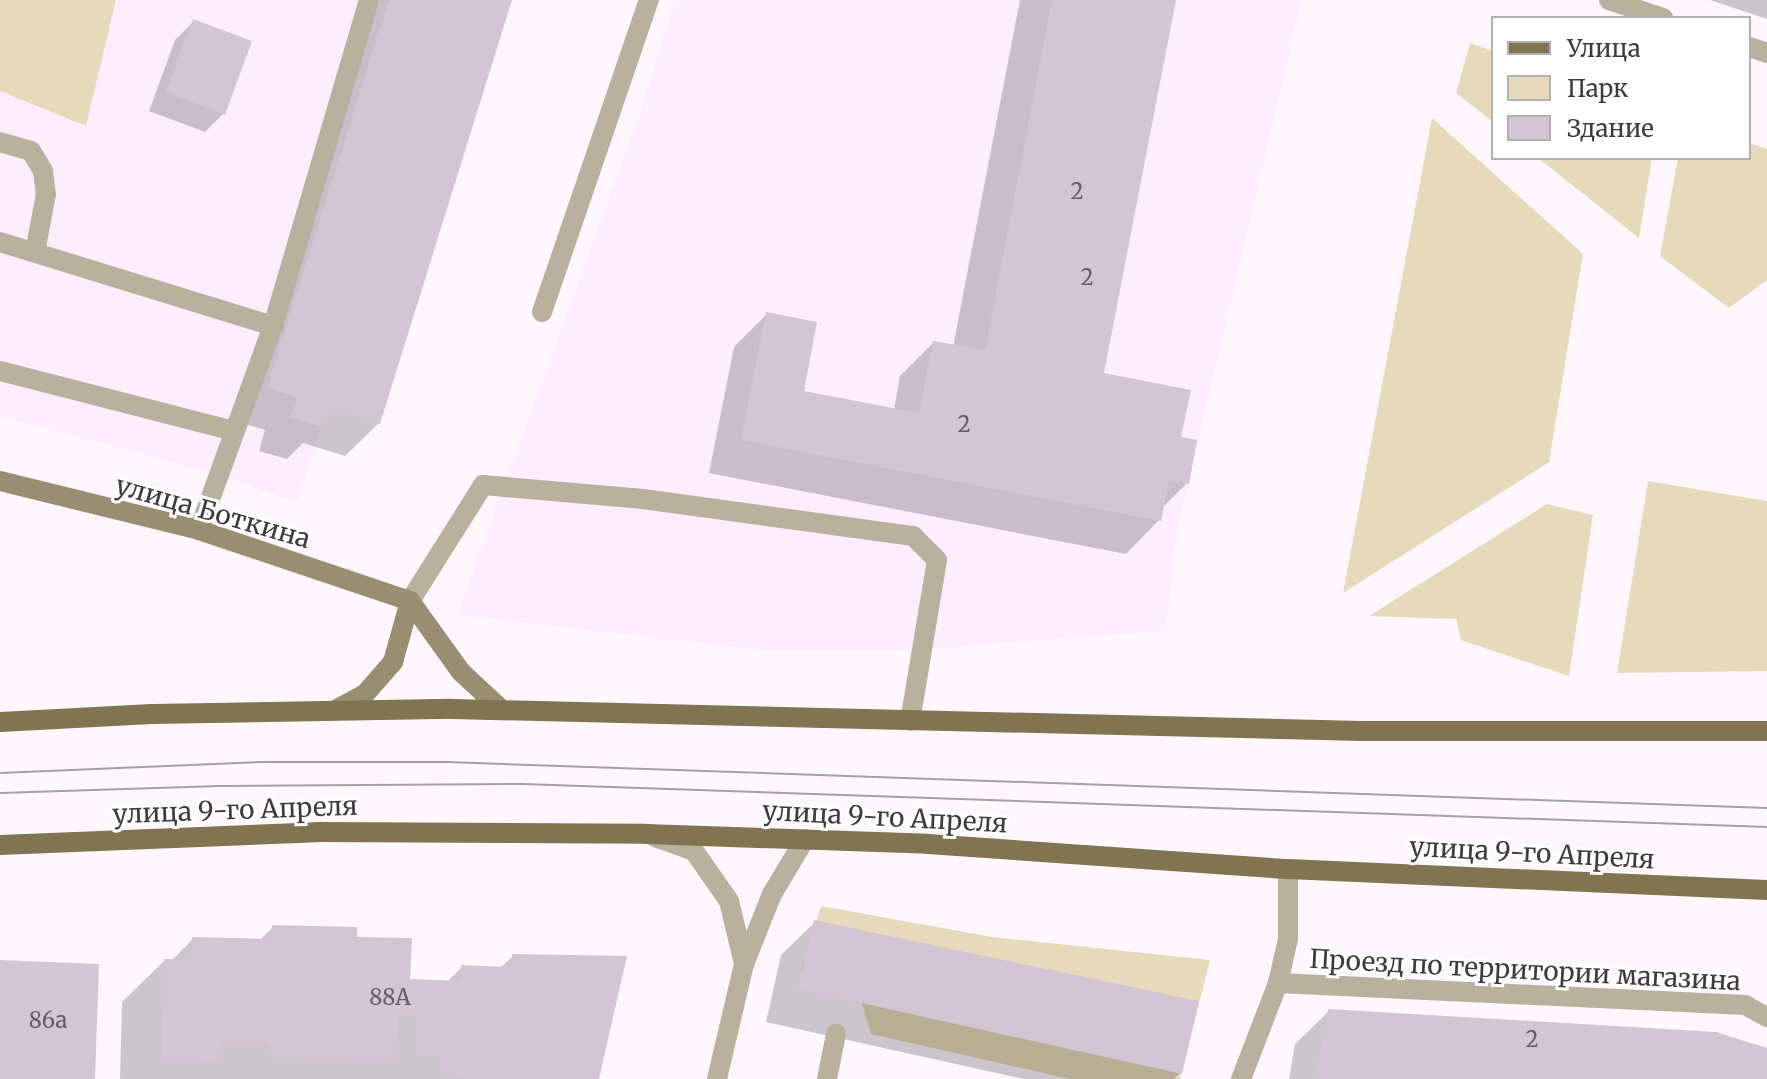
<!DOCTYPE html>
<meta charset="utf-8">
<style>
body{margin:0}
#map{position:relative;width:1767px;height:1079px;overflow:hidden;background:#fef8fe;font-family:Merriweather,serif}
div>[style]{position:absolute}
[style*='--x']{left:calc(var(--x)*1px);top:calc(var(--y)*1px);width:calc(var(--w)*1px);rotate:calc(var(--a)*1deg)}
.built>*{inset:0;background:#fdedfe}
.green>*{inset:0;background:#e7daba}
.shadow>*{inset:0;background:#0003}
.building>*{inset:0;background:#d3c5d3}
.lane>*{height:20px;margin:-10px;padding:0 10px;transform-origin:10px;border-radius:10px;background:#b9b19e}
.street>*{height:20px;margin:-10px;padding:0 10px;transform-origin:10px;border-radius:10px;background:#b9b19e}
.secondary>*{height:20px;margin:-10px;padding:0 10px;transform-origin:10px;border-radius:10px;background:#998e71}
.primary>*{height:20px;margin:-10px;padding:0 10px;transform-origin:10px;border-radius:10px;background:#837451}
.tram>*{height:2px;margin:-1px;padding:0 1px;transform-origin:1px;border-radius:1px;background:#a6a0a6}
span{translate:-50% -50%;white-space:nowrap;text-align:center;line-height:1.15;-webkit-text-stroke:6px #fff;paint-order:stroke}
.number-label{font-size:22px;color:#655d65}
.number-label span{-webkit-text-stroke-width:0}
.street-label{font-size:26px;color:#403a40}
.legend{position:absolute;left:1491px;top:16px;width:260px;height:144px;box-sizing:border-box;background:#fff;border:2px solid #b3b0b3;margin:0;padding:10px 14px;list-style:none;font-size:24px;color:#403a40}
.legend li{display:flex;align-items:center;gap:16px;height:40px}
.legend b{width:40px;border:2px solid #b3b0b3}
</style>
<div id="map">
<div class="built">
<i style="clip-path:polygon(evenodd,0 0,512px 0,380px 424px,328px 408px,297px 503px,220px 475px,0 416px,0 0,193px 19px,252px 41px,225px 115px,166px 92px,193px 19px)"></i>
<i style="clip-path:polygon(675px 0,1302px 0,1177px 532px,1166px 631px,895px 651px,768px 651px,457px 615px,641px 110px)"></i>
</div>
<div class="green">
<i style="clip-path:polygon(0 0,116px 0,86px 126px,0 91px)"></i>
<i style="clip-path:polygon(1470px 43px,1493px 51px,1493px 122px,1456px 93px)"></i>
<i style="clip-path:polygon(1432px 118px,1583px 254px,1549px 462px,1343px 593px)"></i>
<i style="clip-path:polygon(1749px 143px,1767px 149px,1767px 280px,1729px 308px,1660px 256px,1678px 158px,1749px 158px)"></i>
<i style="clip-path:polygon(1538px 158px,1652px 158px,1639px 238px)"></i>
<i style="clip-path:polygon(1648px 481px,1767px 501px,1767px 671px,1617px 673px)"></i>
<i style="clip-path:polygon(1547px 504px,1593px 515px,1569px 676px,1461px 640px,1456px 619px,1369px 616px)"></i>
<i style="clip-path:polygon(821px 906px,992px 937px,1210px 960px,1180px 1079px,1070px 1079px,871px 1034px,857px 987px,801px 972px)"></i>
</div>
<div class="shadow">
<i style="clip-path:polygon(367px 0,510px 0,379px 423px,345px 456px,303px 443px,287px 459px,259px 451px,265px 430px,235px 421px)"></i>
<i style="clip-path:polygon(1020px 0,1174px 0,1102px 372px,1179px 439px,1187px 483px,1161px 509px,1159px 520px,1126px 554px,709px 473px,734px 347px,767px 314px,801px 393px,894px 410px,900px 376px,933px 343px,953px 347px)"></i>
<i style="clip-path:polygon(1710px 0,1767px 0,1767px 19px)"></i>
<i style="clip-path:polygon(194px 21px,223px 114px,205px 132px,149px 111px,175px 40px)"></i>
<i style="clip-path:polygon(815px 922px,1180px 1073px,1174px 1079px,1024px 1079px,766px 1022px,781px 955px)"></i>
<i style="clip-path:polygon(273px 927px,355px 939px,408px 981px,447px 982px,462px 967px,500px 968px,513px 956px,597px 1079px,120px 1079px,122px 1002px,164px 961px,171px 961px,193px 939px,259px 941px)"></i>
<i style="clip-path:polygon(1329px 1011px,1767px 1050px,1767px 1079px,1289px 1079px,1295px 1044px)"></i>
</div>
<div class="building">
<i style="clip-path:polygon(389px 0,512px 0,380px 424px,329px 408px,322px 427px,291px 418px,297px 397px,267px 388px)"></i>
<i style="clip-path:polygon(1052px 0,1176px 0,1104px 373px,1191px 390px,1181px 437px,1197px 440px,1189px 484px,1169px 480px,1161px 521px,741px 440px,766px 312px,817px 322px,804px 391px,919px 413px,933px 341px,985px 350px)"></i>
<i style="clip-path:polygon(193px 19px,252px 41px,225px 115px,166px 92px)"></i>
<i style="clip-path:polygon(814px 920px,1199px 1001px,1182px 1074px,798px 989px)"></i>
<i style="clip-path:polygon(272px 925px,357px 927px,357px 937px,412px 938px,410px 979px,461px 981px,461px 965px,512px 967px,512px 954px,627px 956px,599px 1079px,465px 1079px,440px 1075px,440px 1056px,416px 1056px,417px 1016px,398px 1015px,397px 1060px,269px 1057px,269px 1043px,221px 1042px,221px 1062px,161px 1061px,164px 959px,192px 959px,192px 937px,271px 939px)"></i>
<i style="clip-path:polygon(0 960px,99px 964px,95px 1079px,0 1079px)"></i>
<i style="clip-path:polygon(1328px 1009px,1716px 1032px,1767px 1048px,1767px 1079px,1316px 1079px)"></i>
</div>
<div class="lane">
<i style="--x:0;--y:142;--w:32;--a:16"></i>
<i style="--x:31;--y:151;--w:23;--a:59"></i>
<i style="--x:43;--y:171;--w:23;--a:83"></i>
<i style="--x:46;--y:194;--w:59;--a:100.7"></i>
<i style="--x:0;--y:242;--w:286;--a:17.1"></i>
<i style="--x:542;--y:312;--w:330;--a:-71.1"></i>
<i style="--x:0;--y:371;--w:242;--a:14.4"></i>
<i style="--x:199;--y:530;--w:217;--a:-70.1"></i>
<i style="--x:273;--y:326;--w:340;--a:-73.6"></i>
<i style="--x:410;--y:601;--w:137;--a:-57.8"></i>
<i style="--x:483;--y:485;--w:161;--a:5"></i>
<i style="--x:643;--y:499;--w:273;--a:7.8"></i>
<i style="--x:913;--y:536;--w:34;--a:45"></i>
<i style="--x:937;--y:560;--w:163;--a:99.5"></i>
<i style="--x:1278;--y:983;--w:468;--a:2.7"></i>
<i style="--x:1745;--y:1005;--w:25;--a:29"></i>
<i style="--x:827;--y:1079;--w:46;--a:-78.7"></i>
<i style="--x:1241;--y:1079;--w:103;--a:-68.9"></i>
<i style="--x:1278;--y:983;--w:45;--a:-77.2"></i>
<i style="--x:1288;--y:939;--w:70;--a:-90"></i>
</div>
<div class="street">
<i style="--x:1609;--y:0;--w:57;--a:18.4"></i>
<i style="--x:1749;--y:47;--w:19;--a:18"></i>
<i style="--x:655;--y:837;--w:41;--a:19.7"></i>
<i style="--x:694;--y:851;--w:61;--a:55"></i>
<i style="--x:729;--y:901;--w:65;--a:76.6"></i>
<i style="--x:717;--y:1079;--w:118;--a:-76.8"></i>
<i style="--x:744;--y:964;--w:75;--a:-68.2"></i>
<i style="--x:772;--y:894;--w:64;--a:-59"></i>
</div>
<div class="secondary">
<i style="--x:0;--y:481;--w:205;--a:13.8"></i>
<i style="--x:199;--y:530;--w:223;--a:18.6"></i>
<i style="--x:410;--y:601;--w:87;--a:54.3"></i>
<i style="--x:461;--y:672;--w:56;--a:42.8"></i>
<i style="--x:335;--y:710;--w:34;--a:-28"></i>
<i style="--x:365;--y:694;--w:43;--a:-48.8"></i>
<i style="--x:393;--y:662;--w:63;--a:-74.4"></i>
</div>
<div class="primary">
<i style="--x:0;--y:722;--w:152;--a:-3"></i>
<i style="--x:152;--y:714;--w:300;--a:-1"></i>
<i style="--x:452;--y:709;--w:910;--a:1.38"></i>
<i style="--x:1362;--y:731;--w:405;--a:0"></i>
<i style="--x:0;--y:845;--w:317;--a:-2.3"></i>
<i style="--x:317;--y:832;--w:329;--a:0.3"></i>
<i style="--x:646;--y:834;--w:282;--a:2"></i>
<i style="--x:928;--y:844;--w:361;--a:4"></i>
<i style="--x:1288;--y:869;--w:479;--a:2.5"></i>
</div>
<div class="tram">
<i style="--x:0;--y:773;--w:262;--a:-2.4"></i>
<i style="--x:262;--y:762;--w:185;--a:0"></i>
<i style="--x:447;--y:762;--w:1321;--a:2"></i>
<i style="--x:0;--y:793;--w:219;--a:-1.8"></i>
<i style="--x:219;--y:786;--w:304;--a:-0.4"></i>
<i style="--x:523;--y:784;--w:1245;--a:1.98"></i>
</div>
<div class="number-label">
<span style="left:1077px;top:192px">2</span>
<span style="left:1087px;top:278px">2</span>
<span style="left:964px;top:425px">2</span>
<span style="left:390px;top:998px">88А</span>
<span style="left:48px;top:1021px">86а</span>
<span style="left:1532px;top:1040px">2</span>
</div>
<div class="street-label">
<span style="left:213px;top:512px;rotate:16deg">улица Боткина</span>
<span style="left:235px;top:810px;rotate:-2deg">улица 9-го Апреля</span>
<span style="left:885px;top:817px;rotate:3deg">улица 9-го Апреля</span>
<span style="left:1532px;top:853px;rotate:3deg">улица 9-го Апреля</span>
<span style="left:1525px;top:970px;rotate:3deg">Проезд по территории магазина</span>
</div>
<ul class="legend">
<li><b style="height:10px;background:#837451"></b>Улица</li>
<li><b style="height:22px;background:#e7daba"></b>Парк</li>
<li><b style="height:22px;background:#d3c5d3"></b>Здание</li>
</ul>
</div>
